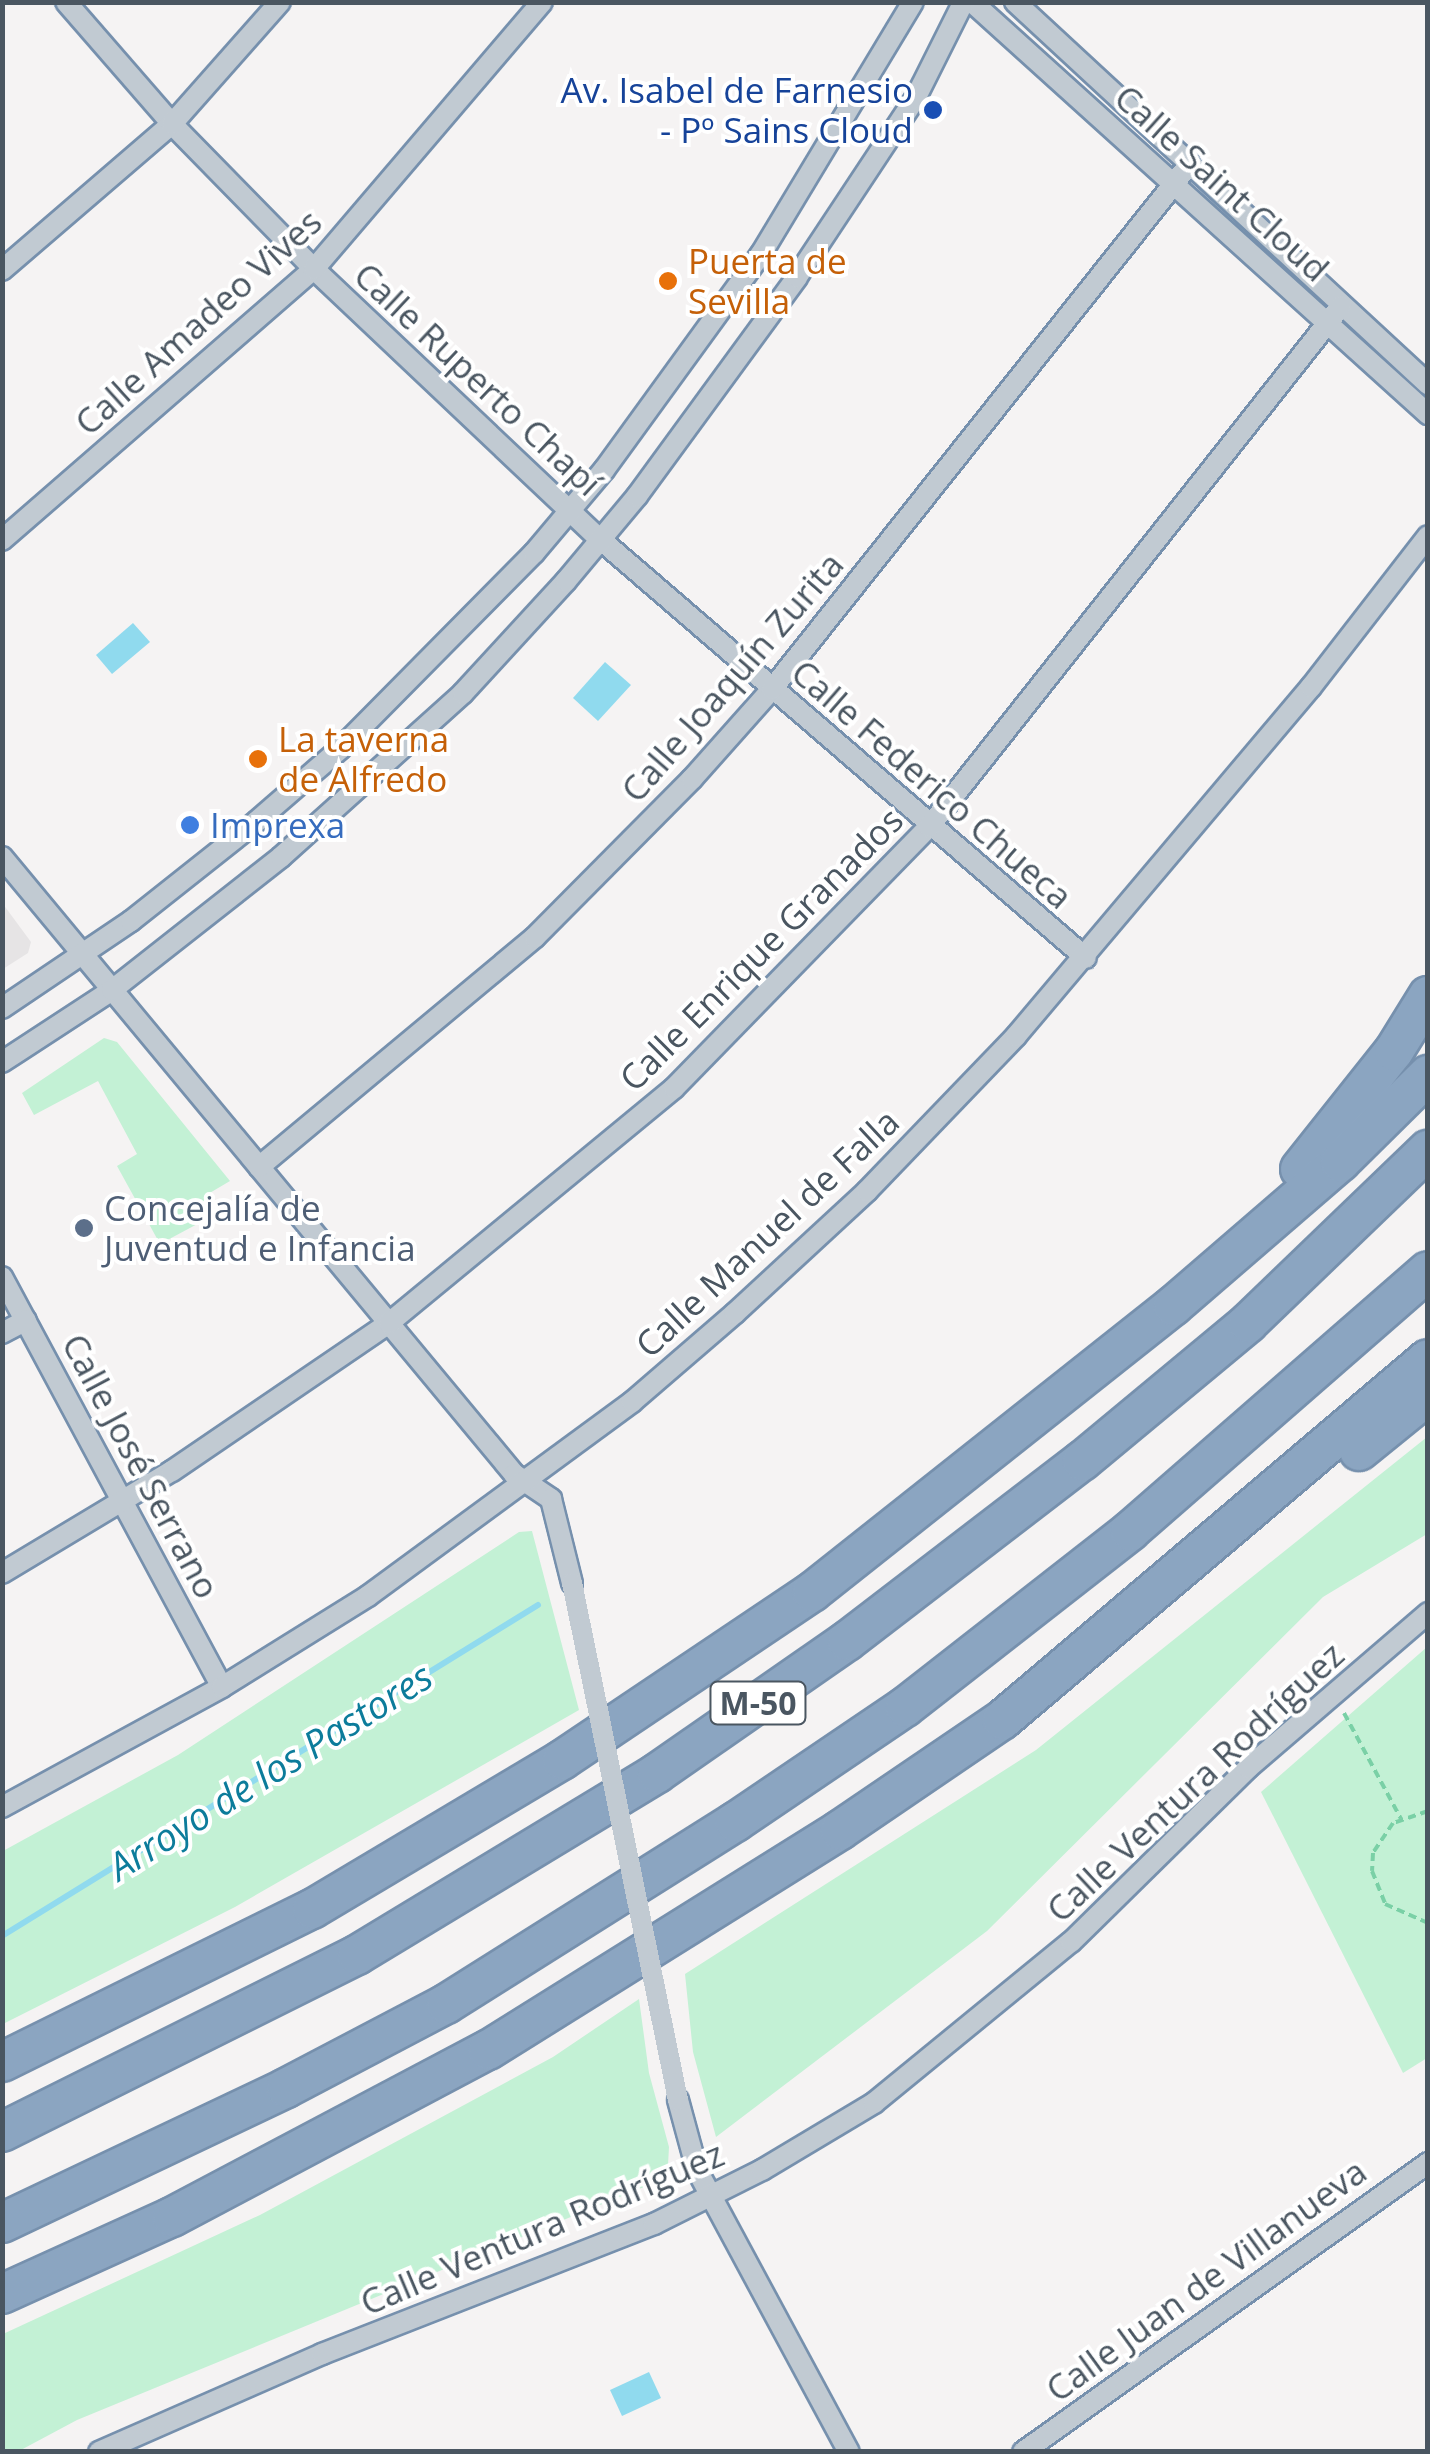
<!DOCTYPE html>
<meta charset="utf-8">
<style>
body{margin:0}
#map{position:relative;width:1430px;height:2454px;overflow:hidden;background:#f5f3f3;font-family:"Open Sans",sans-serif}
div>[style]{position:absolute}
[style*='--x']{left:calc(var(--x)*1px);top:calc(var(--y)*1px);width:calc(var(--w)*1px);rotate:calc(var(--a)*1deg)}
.education>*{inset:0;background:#e6e4e5}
.green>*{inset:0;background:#c3f1d5}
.water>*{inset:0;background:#90daee}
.stream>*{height:6px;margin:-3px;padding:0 3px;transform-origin:3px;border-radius:3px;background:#90daee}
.path>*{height:4px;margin-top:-2px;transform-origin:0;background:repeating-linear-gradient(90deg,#7ad0a6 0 8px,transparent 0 13px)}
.roads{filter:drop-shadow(2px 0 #7690ad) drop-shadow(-2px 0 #7690ad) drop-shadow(0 2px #7690ad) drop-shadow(0 -2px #7690ad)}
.street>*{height:20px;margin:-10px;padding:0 10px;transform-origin:10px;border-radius:10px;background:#c1cad2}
.highway>*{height:38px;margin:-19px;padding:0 19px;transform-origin:19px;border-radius:19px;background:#8ba5c1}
.street-bridge>*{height:20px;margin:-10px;padding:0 10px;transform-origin:10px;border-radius:10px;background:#c1cad2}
.dots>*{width:28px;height:28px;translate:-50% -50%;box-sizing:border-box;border:5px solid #fff;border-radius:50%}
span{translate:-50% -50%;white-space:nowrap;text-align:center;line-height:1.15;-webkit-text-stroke:8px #fff;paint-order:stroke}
.shield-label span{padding:2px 8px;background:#fff;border:2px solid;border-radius:8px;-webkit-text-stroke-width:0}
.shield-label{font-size:32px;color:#4a5661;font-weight:700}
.transit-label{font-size:35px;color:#164399}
.right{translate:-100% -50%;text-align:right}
.street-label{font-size:35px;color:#4a5661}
.food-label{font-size:35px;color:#c56008}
.left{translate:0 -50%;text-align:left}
.shop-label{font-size:35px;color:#366cbe}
.service-label{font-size:35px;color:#4e5e75}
.water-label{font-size:38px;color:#0c7c9b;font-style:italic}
.frame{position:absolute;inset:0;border:5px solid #4a5661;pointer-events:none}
</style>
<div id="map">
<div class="education">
<i style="clip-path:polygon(3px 904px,31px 942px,28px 953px,3px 969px)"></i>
</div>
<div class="green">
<i style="clip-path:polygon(104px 1038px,117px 1042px,230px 1181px,208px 1194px,216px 1214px,160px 1244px,117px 1166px,137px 1154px,98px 1081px,34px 1115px,22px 1093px)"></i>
<i style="clip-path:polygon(1427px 1437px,1427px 1534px,1323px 1597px,987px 1931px,716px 2137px,693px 2052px,685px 1974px,1036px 1750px)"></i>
<i style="clip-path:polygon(532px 1531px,579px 1710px,235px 1907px,3px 2024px,3px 1851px,178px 1755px,519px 1532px)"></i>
<i style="clip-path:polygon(1427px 1647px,1427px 2058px,1403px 2073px,1261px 1792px)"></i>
<i style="clip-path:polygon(639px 1999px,649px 2073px,669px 2147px,668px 2165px,656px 2182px,77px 2420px,19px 2451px,3px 2451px,3px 2334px,260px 2215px,553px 2057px)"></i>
</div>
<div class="water">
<i style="clip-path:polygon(133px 623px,150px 642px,112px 674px,96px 655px)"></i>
<i style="clip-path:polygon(605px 662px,631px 685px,598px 721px,573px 698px)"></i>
<i style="clip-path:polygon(649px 2372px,661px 2398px,622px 2416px,610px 2390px)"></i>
</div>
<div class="stream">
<i style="--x:2;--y:1936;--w:630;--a:-31.7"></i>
</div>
<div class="path">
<i style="--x:1344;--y:1713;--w:120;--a:61.7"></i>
<i style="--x:1428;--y:1811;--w:37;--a:161"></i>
<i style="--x:1393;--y:1823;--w:36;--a:124"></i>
<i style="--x:1373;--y:1853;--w:18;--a:93"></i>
<i style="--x:1372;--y:1871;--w:35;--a:68"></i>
<i style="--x:1385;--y:1904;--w:47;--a:23.8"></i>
</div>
<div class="roads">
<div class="street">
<i style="--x:66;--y:2;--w:162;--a:49"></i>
<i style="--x:172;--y:124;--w:203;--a:45.6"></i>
<i style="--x:314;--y:269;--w:395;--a:43.4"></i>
<i style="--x:601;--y:540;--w:640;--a:40.76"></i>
<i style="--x:972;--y:2;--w:615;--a:42.1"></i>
<i style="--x:1015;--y:2;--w:563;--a:42.77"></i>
<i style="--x:2;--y:270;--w:224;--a:-40.7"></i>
<i style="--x:172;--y:124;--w:163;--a:-48.5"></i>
<i style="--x:2;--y:540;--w:413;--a:-41"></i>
<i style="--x:314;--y:269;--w:351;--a:-49.5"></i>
<i style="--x:2;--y:857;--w:802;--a:50.31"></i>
<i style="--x:514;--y:1474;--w:45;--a:34"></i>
<i style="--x:551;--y:1499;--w:87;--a:76"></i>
<i style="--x:2;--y:1008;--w:156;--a:-34"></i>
<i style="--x:131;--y:921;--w:161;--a:-38.4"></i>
<i style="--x:257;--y:821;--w:110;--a:-40.9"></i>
<i style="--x:340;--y:749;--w:276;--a:-45.3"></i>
<i style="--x:534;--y:553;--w:109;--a:-49.9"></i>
<i style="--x:604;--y:470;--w:267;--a:-54"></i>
<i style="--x:761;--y:254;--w:294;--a:-58.9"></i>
<i style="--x:2;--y:1062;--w:131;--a:-33.2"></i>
<i style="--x:112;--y:990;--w:215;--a:-38.2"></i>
<i style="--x:281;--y:857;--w:245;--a:-42"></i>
<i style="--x:463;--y:693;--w:152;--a:-47.4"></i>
<i style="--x:566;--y:581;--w:111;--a:-50.1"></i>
<i style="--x:637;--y:496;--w:271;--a:-53.8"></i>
<i style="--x:797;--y:277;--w:214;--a:-56.5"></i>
<i style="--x:915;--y:99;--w:107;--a:-63.4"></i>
<i style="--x:259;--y:1167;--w:359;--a:-39.8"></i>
<i style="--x:535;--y:937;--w:223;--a:-45.2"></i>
<i style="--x:692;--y:779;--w:120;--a:-48.4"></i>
<i style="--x:772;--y:689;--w:668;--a:-51.5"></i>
<i style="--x:2;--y:1277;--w:465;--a:61.8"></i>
<i style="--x:2;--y:1333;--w:27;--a:-28"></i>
<i style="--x:2;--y:1573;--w:198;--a:-31"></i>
<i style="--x:172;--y:1471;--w:263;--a:-34.3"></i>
<i style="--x:389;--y:1323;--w:369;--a:-39.5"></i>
<i style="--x:674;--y:1088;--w:365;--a:-45.7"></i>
<i style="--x:929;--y:827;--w:664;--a:-51.66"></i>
<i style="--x:2;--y:1807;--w:251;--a:-28.6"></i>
<i style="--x:222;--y:1687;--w:172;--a:-31.9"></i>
<i style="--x:368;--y:1596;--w:328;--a:-36.3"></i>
<i style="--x:632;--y:1402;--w:136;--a:-40.8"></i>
<i style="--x:735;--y:1313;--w:180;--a:-42.7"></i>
<i style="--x:867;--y:1191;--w:215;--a:-46.1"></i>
<i style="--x:1016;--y:1036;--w:457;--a:-49.8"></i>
<i style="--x:1311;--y:687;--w:191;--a:-52.2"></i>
<i style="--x:678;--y:2100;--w:73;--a:74.8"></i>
<i style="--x:697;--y:2170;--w:320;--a:61.7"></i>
<i style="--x:99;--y:2452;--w:244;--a:-23.7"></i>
<i style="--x:322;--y:2354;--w:357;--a:-21.4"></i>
<i style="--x:654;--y:2224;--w:121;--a:-26.6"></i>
<i style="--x:762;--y:2170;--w:131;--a:-30.9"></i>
<i style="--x:874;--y:2103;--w:254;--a:-39.3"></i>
<i style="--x:1071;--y:1942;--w:248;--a:-44.5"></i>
<i style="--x:1248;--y:1768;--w:238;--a:-40.7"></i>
<i style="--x:1023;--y:2452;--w:498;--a:-35.5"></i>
</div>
<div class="highway">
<i style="--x:1300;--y:1169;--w:151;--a:-51.5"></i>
<i style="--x:1394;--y:1051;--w:65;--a:-58.3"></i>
<i style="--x:1359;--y:1451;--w:89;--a:-39.1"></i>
<i style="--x:2;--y:2062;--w:346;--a:-26.3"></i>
<i style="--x:312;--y:1909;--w:291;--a:-30.8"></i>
<i style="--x:562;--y:1760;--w:301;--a:-33.9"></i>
<i style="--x:812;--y:1592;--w:461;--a:-38.4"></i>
<i style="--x:1173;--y:1306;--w:221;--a:-40.8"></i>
<i style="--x:1340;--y:1162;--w:124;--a:-44.7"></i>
<i style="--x:2;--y:2132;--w:397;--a:-26.5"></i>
<i style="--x:357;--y:1955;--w:351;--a:-31.2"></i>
<i style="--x:657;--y:1773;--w:231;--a:-34.8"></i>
<i style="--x:847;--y:1641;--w:296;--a:-37.5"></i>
<i style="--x:1082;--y:1461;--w:216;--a:-39.7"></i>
<i style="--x:1248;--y:1323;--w:250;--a:-43.9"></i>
<i style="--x:2;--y:2223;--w:314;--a:-25.4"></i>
<i style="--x:286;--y:2088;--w:181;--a:-27.7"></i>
<i style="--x:446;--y:2004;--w:342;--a:-32.2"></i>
<i style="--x:735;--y:1822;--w:205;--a:-34.1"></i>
<i style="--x:905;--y:1707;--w:286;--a:-38"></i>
<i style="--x:1130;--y:1531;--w:395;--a:-41.1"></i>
<i style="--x:2;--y:2294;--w:187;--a:-24.4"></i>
<i style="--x:172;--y:2217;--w:357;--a:-27.9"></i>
<i style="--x:488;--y:2050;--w:415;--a:-32"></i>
<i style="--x:840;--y:1830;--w:196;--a:-34.2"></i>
<i style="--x:1002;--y:1720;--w:558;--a:-40.28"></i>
</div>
</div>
<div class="street-bridge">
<i style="--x:572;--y:1583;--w:528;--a:78.41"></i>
</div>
<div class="dots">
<i style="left:933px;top:110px;background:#1a4fb4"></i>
<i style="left:668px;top:281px;background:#e8710a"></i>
<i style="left:258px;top:759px;background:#e8710a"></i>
<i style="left:190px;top:825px;background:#3f7fe0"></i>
<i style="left:84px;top:1228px;background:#5c6f8a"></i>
</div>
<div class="shield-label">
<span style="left:758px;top:1703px">M-50</span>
</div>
<div class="transit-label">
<span class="right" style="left:913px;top:110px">Av. Isabel de Farnesio<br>- Pº Sains Cloud</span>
</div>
<div class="street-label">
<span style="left:1222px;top:183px;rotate:42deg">Calle Saint Cloud</span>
<span style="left:198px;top:322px;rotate:-42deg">Calle Amadeo Vives</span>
<span style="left:478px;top:379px;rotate:43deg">Calle Ruperto Chapí</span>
<span style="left:732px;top:677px;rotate:-49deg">Calle Joaquín Zurita</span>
<span style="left:932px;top:784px;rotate:41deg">Calle Federico Chueca</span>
<span style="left:761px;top:949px;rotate:-45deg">Calle Enrique Granados</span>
<span style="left:767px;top:1233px;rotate:-43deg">Calle Manuel de Falla</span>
<span style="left:141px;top:1466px;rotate:62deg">Calle José Serrano</span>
<span style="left:1195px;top:1782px;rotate:-43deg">Calle Ventura Rodríguez</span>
<span style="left:542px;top:2228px;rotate:-23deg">Calle Ventura Rodríguez</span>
<span style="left:1206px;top:2280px;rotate:-36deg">Calle Juan de Villanueva</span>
</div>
<div class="food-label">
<span class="left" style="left:688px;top:281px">Puerta de<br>Sevilla</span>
<span class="left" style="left:278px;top:759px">La taverna<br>de Alfredo</span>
</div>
<div class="shop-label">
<span class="left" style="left:210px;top:825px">Imprexa</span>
</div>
<div class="service-label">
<span class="left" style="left:104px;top:1228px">Concejalía de<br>Juventud e Infancia</span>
</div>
<div class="water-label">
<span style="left:270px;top:1771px;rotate:-32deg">Arroyo de los Pastores</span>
</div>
<div class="frame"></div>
</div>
